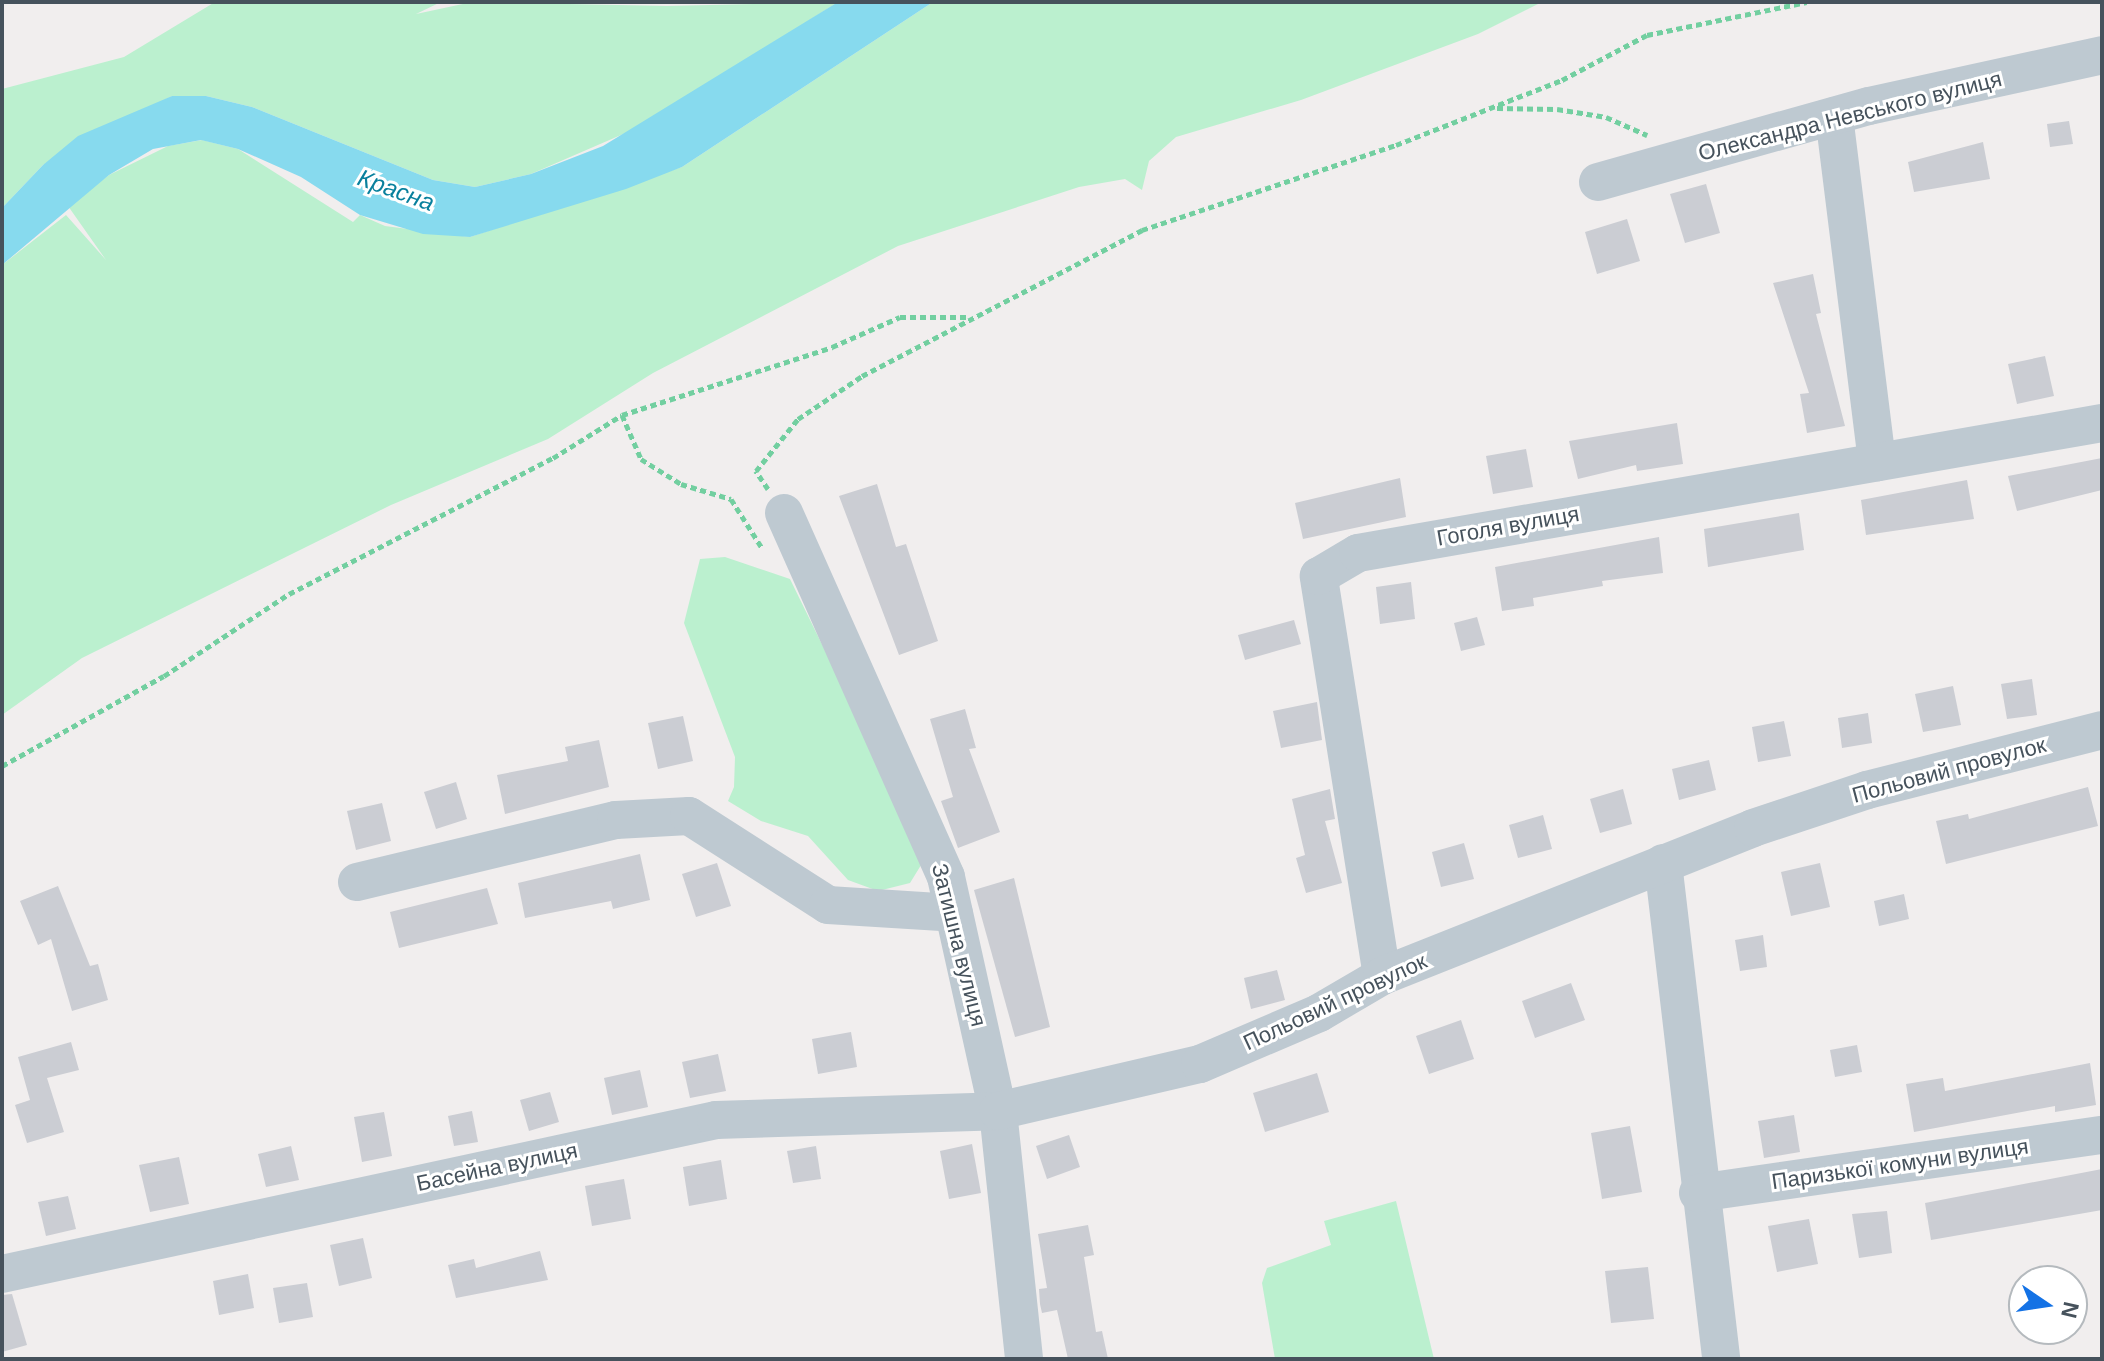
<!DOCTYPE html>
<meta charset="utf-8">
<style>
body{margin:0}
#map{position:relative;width:2104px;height:1361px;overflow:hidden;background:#f1eeee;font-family:Helvetica,sans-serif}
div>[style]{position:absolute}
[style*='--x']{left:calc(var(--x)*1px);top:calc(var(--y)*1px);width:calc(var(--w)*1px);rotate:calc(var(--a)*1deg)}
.green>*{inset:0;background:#bbf0cf}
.water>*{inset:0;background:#87daee}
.building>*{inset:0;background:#cbcdd3}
.path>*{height:5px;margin-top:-2.5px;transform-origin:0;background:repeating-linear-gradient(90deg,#72cfa0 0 6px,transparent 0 10px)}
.minor>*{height:38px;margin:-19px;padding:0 19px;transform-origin:19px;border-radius:19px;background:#bec9d1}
span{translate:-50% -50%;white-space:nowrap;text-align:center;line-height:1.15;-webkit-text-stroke:6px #fff;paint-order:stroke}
.street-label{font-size:22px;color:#46525c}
.water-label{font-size:24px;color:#09809d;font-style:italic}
.frame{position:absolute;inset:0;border:4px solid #46525c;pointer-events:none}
.north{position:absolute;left:2008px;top:1265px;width:80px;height:80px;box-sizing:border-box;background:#fff;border:2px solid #b5babe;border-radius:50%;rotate:103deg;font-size:22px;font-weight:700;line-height:32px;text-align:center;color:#46525c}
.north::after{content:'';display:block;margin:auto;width:28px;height:36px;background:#1472e5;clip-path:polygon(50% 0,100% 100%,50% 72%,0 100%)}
</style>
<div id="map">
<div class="green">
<i style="clip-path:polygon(215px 2px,441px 2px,416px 14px,472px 2px,667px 6px,838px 2px,644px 125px,531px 174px,475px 187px,433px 180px,252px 107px,206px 96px,172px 96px,43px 165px,2px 208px,2px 89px,124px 57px)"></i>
<i style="clip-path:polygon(933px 2px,1542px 2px,1478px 34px,1301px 100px,1176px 137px,1149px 161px,1142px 190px,1125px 179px,1079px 187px,898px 246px,653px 373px,548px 439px,391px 505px,82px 658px,2px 715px,2px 265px,66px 215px,106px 260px,68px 206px,109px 175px,168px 146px,202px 140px,238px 149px,353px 222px,360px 215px,385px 226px,470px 237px,682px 167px)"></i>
<i style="clip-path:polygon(725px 557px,790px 579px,926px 857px,910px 883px,878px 891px,848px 880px,808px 836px,761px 821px,728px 801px,734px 787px,735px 757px,684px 623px,700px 559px)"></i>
<i style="clip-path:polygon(1396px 1201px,1434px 1359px,1275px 1359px,1262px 1283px,1267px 1268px,1331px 1245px,1324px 1221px)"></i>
</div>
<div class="water">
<i style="clip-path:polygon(838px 2px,933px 2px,682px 167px,626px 189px,470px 237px,423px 234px,360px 215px,301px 177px,238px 149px,201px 140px,153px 149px,109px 175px,2px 265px,2px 208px,43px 165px,78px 136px,172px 96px,206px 96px,252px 107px,433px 180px,475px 187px,531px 174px,603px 146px)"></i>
</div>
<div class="building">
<i style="clip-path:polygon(2069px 121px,2073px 144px,2050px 147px,2047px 124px)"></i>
<i style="clip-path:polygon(1983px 142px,1990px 179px,1914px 192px,1908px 162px)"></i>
<i style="clip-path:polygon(1706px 184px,1720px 233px,1685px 243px,1670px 194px)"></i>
<i style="clip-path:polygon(1627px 219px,1640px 261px,1597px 274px,1585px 232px)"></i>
<i style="clip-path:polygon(1813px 274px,1821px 313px,1816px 314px,1845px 426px,1807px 433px,1800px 394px,1809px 393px,1773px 283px)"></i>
<i style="clip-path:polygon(2045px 356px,2054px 396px,2017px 404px,2008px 364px)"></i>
<i style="clip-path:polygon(1677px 423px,1683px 464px,1637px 471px,1636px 465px,1578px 479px,1569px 441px)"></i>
<i style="clip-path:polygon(1526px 449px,1533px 487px,1493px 494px,1486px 456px)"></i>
<i style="clip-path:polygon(2102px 458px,2102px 490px,2017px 511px,2008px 476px)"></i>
<i style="clip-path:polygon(1400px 478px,1406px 517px,1303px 539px,1295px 503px)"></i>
<i style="clip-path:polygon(1967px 480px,1974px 519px,1866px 535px,1861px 500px)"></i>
<i style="clip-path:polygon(877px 484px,896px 547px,906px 544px,938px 641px,899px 655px,839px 496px)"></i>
<i style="clip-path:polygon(1799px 513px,1804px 550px,1708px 567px,1704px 529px)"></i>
<i style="clip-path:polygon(1659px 537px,1663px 573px,1602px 581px,1603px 586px,1533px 598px,1534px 606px,1502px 611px,1495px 567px)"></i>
<i style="clip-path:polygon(1411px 582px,1415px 619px,1380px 624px,1376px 587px)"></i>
<i style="clip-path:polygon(1477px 617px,1485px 645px,1461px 651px,1454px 623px)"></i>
<i style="clip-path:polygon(1294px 620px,1301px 644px,1245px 660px,1238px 635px)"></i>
<i style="clip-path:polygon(2032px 679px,2037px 715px,2007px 719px,2001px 684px)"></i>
<i style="clip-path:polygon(1953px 686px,1961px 725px,1923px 732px,1915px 694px)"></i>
<i style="clip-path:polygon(1317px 702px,1322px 740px,1281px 748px,1273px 711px)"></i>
<i style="clip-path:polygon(965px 709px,976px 748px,969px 749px,1000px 832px,958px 848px,941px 801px,953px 797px,930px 719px)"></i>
<i style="clip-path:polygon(1868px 713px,1872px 743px,1842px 748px,1838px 718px)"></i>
<i style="clip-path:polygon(683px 716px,693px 761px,658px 769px,648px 723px)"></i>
<i style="clip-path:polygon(1784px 721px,1791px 756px,1758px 762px,1752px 727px)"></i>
<i style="clip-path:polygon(599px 740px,609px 787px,505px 814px,497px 775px,568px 761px,565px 747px)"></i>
<i style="clip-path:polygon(1709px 760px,1716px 790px,1679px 800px,1672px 769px)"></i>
<i style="clip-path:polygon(456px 782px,467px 819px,436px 829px,424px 792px)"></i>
<i style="clip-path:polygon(2088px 787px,2098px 826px,1946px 864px,1936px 821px,1968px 814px,1969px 819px)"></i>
<i style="clip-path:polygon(1330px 789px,1335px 819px,1325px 821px,1342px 883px,1306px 893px,1296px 858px,1305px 855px,1292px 799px)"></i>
<i style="clip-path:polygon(1623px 789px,1632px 824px,1600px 833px,1590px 799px)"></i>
<i style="clip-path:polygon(382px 803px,391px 841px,356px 850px,347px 811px)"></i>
<i style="clip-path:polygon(1543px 815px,1552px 849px,1518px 858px,1509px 825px)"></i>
<i style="clip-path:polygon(1464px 843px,1474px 879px,1441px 887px,1432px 852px)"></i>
<i style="clip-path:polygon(640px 854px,650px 900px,613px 909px,611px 901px,525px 918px,518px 883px)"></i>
<i style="clip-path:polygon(717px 863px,731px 906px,696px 917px,682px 874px)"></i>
<i style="clip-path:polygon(1820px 863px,1830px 907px,1791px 916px,1781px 872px)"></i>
<i style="clip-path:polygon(1014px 878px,1050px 1027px,1015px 1037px,974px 890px)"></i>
<i style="clip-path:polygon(58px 886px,90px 966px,98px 964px,108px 1000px,72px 1011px,51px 939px,38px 945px,20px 901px)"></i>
<i style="clip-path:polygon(487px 888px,498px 924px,399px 948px,390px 912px)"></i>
<i style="clip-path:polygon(1904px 894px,1909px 919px,1879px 926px,1874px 901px)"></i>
<i style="clip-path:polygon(1763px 935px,1767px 967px,1740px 971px,1735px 940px)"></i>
<i style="clip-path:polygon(1277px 970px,1285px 1000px,1251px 1009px,1244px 978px)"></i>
<i style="clip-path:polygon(1571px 983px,1585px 1020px,1535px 1038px,1522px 1001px)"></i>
<i style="clip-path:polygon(1461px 1020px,1474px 1059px,1429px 1074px,1416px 1036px)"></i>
<i style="clip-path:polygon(851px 1032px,857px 1067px,818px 1074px,812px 1039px)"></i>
<i style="clip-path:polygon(71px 1042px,79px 1070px,47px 1078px,64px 1132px,27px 1143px,15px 1105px,30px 1100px,18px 1057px)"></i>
<i style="clip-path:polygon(1857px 1045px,1862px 1072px,1835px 1077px,1830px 1050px)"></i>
<i style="clip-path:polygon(718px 1054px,726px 1091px,690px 1098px,682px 1062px)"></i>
<i style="clip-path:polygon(2090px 1063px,2096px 1105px,2055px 1112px,2055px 1106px,1914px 1132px,1906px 1084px,1943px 1078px,1945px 1091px)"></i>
<i style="clip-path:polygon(640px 1070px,648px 1107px,612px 1115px,604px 1078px)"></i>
<i style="clip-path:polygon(1317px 1073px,1329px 1112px,1265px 1132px,1253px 1093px)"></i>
<i style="clip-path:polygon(550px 1092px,559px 1122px,529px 1131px,520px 1100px)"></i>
<i style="clip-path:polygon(472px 1111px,478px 1142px,454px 1146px,448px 1116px)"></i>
<i style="clip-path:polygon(384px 1112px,392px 1156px,362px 1162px,354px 1117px)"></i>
<i style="clip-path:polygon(1794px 1115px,1800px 1152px,1764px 1158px,1758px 1121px)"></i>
<i style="clip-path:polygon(1630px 1126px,1642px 1192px,1602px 1199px,1591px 1133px)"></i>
<i style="clip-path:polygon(1069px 1135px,1080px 1167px,1047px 1179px,1036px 1146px)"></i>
<i style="clip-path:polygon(972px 1144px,981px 1193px,949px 1199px,940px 1151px)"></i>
<i style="clip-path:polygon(291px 1146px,299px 1180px,266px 1187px,258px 1154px)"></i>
<i style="clip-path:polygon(816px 1146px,821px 1179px,793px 1183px,787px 1151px)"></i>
<i style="clip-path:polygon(179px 1157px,189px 1204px,150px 1212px,139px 1165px)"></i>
<i style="clip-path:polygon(721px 1160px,727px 1199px,689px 1206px,683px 1167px)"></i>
<i style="clip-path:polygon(2102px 1169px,2102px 1210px,1931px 1240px,1925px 1203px)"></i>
<i style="clip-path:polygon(624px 1179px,631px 1219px,592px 1226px,585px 1186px)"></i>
<i style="clip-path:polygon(68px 1196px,76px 1229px,46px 1236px,38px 1202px)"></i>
<i style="clip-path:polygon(1887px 1211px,1892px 1253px,1859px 1258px,1852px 1214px)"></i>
<i style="clip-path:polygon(1809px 1219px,1818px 1264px,1777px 1272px,1768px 1226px)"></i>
<i style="clip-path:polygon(1088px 1225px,1094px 1255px,1084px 1257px,1096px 1332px,1102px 1331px,1108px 1359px,1068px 1359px,1057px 1310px,1042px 1313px,1040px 1304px,1039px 1289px,1047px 1288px,1038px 1234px)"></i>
<i style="clip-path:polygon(363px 1238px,372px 1278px,339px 1286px,330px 1245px)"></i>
<i style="clip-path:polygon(540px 1251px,548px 1280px,456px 1298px,448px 1265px,474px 1259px,476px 1268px)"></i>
<i style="clip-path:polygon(1648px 1267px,1654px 1319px,1611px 1323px,1605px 1271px)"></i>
<i style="clip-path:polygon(248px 1274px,254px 1308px,219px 1315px,213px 1281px)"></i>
<i style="clip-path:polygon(307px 1283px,313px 1317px,279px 1323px,273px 1288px)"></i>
<i style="clip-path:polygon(12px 1294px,27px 1345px,2px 1352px,2px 1295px)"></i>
</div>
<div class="path">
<i style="--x:1497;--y:108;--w:60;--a:1"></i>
<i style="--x:1557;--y:109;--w:50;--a:9.3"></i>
<i style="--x:1606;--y:117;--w:45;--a:23.7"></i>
<i style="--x:622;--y:415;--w:221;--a:-17.9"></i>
<i style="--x:832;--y:347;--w:74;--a:-23.8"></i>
<i style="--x:900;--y:317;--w:68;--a:0"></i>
<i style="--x:768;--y:489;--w:22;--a:-124"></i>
<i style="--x:756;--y:471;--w:67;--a:-51.1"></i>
<i style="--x:798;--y:419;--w:77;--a:-33.9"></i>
<i style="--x:862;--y:376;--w:316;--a:-27.5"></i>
<i style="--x:1142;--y:230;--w:268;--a:-18.5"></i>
<i style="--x:1396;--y:145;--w:178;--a:-21.4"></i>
<i style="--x:1562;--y:80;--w:96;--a:-27.9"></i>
<i style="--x:1647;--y:35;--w:163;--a:-11.7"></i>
<i style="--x:2;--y:766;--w:185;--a:-29.1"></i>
<i style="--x:164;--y:676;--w:149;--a:-33.3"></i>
<i style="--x:289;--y:594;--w:297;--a:-27.3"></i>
<i style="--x:553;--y:458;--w:81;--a:-31.9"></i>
<i style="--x:622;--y:415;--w:48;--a:66.6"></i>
<i style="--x:641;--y:459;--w:47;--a:32"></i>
<i style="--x:681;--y:484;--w:52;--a:16.7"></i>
<i style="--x:731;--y:499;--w:58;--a:57.7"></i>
</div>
<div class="minor">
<i style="--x:1834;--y:116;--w:349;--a:82.9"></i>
<i style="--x:1598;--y:182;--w:281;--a:-15.7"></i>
<i style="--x:1869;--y:106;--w:239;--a:-12.3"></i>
<i style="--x:784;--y:513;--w:398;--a:66"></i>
<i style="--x:946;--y:877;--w:240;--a:77.5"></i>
<i style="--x:998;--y:1111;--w:249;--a:84"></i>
<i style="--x:1663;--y:863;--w:499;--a:83.3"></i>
<i style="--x:357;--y:882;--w:266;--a:-13.5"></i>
<i style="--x:616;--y:820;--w:73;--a:-3.1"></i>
<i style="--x:689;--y:816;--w:165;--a:32.6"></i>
<i style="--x:828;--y:905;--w:126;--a:3.6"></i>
<i style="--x:1382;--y:976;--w:405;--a:-99"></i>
<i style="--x:1319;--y:576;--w:45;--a:-30.5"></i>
<i style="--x:1358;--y:553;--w:755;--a:-9.91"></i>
<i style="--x:1698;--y:1193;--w:408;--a:-8.2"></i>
<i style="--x:2;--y:1274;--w:730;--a:-12.17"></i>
<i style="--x:716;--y:1120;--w:282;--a:-1.8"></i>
<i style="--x:998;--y:1111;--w:207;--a:-13.1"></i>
<i style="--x:1200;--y:1064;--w:129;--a:-23.2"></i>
<i style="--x:1319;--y:1013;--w:73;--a:-30.4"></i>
<i style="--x:1382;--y:976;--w:399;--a:-21.7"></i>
<i style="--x:1753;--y:828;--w:120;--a:-18.4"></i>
<i style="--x:1867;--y:790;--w:243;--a:-14.3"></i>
</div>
<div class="street-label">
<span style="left:1850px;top:116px;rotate:-14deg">Олександра Невського вулиця</span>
<span style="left:1508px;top:526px;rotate:-10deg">Гоголя вулиця</span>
<span style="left:1949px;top:770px;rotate:-15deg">Польовий провулок</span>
<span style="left:959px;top:945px;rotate:76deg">Затишна вулиця</span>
<span style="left:1335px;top:1002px;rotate:-25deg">Польовий провулок</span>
<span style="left:1900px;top:1164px;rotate:-8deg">Паризької комуни вулиця</span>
<span style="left:497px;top:1167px;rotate:-12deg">Басейна вулиця</span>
</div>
<div class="water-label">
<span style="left:396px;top:190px;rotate:20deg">Красна</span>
</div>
<div class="frame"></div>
<div class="north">N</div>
</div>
